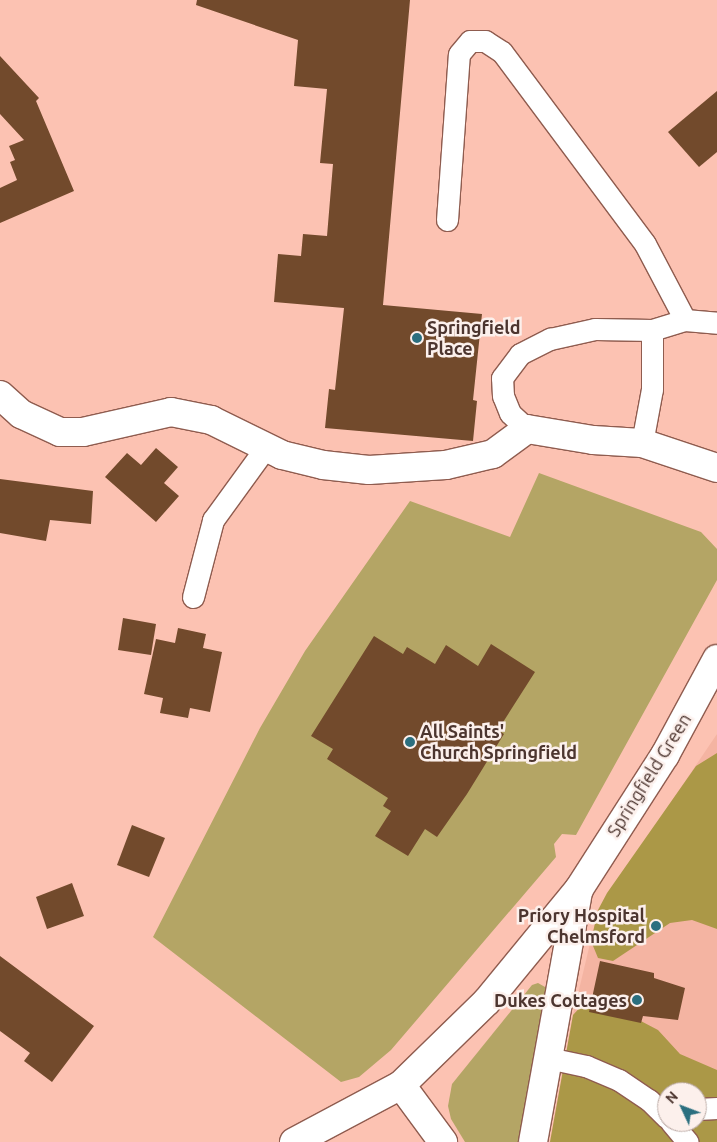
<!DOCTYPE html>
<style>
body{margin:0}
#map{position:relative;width:717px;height:1142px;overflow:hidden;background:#fcc2b2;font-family:Ubuntu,sans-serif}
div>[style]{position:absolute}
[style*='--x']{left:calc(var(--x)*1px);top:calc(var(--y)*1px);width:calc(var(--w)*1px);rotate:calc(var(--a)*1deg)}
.built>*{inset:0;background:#f4b4a2}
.green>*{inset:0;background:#b4a565}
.forest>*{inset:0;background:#ab9847}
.building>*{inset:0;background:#724a2c}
.roads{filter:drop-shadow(1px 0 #8f5c4f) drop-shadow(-1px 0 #8f5c4f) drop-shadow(0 1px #8f5c4f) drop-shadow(0 -1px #8f5c4f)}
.service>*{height:21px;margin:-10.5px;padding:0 10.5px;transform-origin:10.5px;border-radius:10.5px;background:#fff}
.minor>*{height:28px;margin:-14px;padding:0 14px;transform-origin:14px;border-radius:14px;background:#fff}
.dots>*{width:14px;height:14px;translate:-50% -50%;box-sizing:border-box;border:2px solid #fcf0ec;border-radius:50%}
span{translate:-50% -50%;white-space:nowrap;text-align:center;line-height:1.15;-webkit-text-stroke:5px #fcf0ec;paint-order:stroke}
.poi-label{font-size:18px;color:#4c352f;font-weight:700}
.left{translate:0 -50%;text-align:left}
.right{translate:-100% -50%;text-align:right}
.street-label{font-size:18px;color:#4c352f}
.north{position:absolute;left:657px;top:1082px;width:50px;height:50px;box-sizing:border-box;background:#fcf0ec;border:1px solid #b6a5a0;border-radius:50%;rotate:313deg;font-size:14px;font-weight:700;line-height:20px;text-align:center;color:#4c352f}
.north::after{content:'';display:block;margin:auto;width:18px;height:22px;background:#2b6f7f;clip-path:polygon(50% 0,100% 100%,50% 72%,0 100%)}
</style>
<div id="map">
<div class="built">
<i style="clip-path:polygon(evenodd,717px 734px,717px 1142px,550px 1142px,573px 1015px,598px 910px,717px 734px,667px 1092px,697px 1092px,697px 1122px,667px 1122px,667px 1092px)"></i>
</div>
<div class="green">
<i style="clip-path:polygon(539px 473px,701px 532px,717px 549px,717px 580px,576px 835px,562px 834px,554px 844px,556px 857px,391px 1050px,359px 1077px,341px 1082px,153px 937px,260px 728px,305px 651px,410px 501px,510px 537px)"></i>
<i style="clip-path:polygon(538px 983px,545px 987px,548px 994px,521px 1142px,465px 1142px,451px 1119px,448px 1106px,452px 1084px,532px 985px)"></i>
</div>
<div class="forest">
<i style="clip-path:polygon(717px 753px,717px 929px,692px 920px,670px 923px,613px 961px,598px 958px,591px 941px,598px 910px,607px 893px,696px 766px)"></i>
<i style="clip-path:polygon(evenodd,585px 1002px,602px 1004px,637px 1019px,658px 1030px,680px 1054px,717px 1070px,717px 1142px,550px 1142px,573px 1015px,585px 1002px,667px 1092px,697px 1092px,697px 1122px,667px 1122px,667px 1092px)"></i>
</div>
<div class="building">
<i style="clip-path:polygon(197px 0,410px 0,383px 305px,482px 314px,473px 400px,477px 401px,473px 441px,325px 428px,329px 389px,335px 390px,344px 308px,274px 302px,278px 254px,301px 256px,303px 234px,327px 236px,333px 164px,320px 163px,327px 89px,294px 86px,298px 40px,196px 5px)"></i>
<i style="clip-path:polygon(0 56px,39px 98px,36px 101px,74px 191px,0 223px,0 188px,17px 180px,10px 162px,15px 160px,9px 146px,24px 140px,0 114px)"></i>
<i style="clip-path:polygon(717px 91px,717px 152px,699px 167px,668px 132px)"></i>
<i style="clip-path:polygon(156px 448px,178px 467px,164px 483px,179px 496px,156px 522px,105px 477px,127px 453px,141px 465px)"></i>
<i style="clip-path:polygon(0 479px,93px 491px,91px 524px,50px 520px,46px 541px,0 533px)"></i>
<i style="clip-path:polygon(123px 618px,156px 624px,151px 655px,118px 650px)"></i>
<i style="clip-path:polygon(178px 628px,206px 634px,203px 648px,222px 652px,210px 712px,190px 708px,188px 718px,160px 713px,163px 698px,144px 694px,156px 639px,175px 643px)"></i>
<i style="clip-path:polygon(374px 636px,403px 654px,407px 647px,435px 664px,446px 645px,478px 666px,491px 644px,535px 672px,498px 730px,504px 734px,467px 794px,437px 837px,425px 829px,408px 856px,375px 836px,391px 811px,383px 806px,388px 798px,327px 759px,333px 749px,311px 736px)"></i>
<i style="clip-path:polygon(132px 825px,165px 838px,149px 877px,117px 865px)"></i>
<i style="clip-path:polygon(72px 883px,84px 916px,47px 929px,36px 897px)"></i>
<i style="clip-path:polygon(0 956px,94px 1026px,52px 1082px,24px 1061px,30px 1053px,0 1031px)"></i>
<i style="clip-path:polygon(600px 961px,654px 973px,654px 978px,685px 988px,678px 1020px,643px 1016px,641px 1023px,589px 1012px)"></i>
</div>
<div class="roads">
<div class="service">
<i style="--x:447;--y:220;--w:166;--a:-85.9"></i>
<i style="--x:459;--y:54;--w:17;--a:-50"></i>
<i style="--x:470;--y:41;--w:15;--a:0"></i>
<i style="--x:485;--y:41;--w:20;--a:33"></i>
<i style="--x:502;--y:52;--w:239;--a:53.3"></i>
<i style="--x:645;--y:244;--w:86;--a:62.2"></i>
<i style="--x:685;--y:320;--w:32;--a:5"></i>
<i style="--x:527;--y:429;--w:23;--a:-137"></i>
<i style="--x:510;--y:413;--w:18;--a:-112"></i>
<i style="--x:503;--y:396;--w:18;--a:-93"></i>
<i style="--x:502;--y:378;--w:30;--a:-53"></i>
<i style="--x:520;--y:354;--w:34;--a:-27"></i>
<i style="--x:550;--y:339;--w:46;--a:-12.5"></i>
<i style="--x:595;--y:329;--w:57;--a:1"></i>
<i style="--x:652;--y:330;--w:34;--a:-17"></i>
<i style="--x:642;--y:443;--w:55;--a:-79.5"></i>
<i style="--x:652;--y:389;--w:59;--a:-90"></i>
<i style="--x:193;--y:597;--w:80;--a:-75.4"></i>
<i style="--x:213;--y:520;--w:90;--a:-54"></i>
<i style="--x:548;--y:1058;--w:39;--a:12"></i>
<i style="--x:586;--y:1066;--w:36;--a:23"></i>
<i style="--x:619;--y:1080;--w:36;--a:34"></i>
<i style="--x:649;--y:1100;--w:25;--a:45"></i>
<i style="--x:697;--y:1109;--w:20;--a:-3"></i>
<i style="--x:671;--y:1122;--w:26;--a:50"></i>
</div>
<div class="minor">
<i style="--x:0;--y:395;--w:28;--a:42"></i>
<i style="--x:21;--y:414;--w:43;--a:24.8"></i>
<i style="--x:60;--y:432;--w:23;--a:0"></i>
<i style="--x:83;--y:432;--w:90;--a:-12.8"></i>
<i style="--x:171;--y:412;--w:41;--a:11.3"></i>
<i style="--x:211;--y:420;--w:79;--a:26.2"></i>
<i style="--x:282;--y:455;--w:42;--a:13.7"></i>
<i style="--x:323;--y:465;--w:46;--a:6.2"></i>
<i style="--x:369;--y:470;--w:77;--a:-3.7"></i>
<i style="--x:446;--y:465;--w:48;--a:-13.2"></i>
<i style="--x:493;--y:454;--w:42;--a:-36.3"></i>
<i style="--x:527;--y:429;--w:67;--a:9.5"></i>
<i style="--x:593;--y:440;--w:49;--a:3.5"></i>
<i style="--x:642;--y:443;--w:79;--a:18.4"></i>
<i style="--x:401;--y:1085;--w:71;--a:53.6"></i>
<i style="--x:294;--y:1142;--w:121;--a:-28"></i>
<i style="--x:401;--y:1085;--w:120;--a:-44.3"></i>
<i style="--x:487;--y:1001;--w:145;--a:-50.6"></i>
<i style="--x:579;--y:889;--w:159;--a:-57.3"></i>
<i style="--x:665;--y:755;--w:109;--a:-61.6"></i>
<i style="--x:533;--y:1142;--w:253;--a:-79.8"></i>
</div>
</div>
<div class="dots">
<i style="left:417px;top:338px;background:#2b6f7f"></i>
<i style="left:410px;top:742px;background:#2b6f7f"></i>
<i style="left:656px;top:926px;background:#2b6f7f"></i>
<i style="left:637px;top:1000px;background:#2b6f7f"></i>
</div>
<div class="poi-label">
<span class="left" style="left:427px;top:338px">Springfield<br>Place</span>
<span class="left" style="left:420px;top:742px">All Saints'<br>Church Springfield</span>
<span class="right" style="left:645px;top:926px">Priory Hospital<br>Chelmsford</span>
<span class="right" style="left:627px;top:1000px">Dukes Cottages</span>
</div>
<div class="street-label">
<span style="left:649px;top:775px;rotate:-58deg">Springfield Green</span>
</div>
<div class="north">N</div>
</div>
